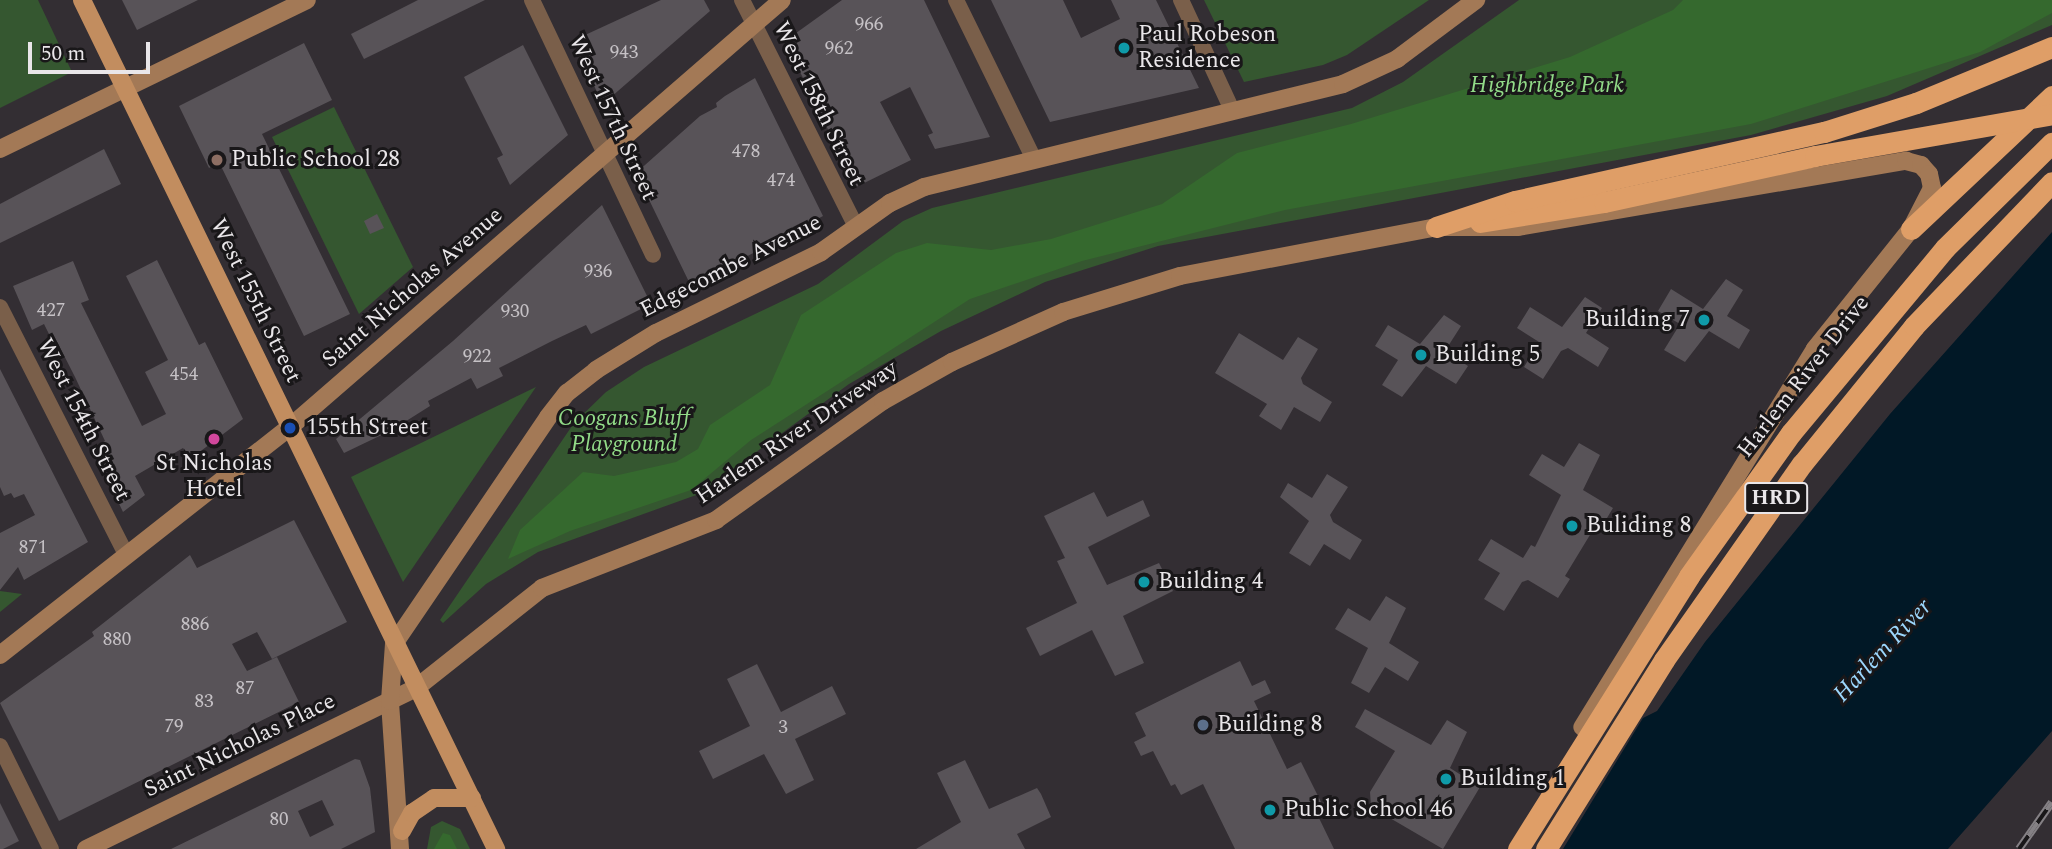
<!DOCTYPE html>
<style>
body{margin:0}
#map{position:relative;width:2052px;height:849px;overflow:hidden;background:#332e33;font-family:Spectral,serif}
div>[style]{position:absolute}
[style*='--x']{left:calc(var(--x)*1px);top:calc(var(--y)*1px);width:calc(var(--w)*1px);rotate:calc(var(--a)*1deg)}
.green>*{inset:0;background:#355730}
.forest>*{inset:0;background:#35692e}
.water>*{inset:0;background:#011826}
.building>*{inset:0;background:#585358}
.street>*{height:16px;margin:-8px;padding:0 8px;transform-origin:8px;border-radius:8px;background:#7a5f4a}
.secondary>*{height:18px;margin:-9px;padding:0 9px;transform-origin:9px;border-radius:9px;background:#a37956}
.primary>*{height:18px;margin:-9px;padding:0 9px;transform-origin:9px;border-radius:9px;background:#c28d5f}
.highway>*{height:21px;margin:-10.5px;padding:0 10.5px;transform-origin:10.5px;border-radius:10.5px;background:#df9e67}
.rail>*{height:8px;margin-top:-4px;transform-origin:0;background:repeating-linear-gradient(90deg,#191719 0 16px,#858185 0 32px);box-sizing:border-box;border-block:2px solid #858185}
.highway-bridge>*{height:21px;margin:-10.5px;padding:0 10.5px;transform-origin:10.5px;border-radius:10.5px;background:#df9e67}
.dots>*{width:19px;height:19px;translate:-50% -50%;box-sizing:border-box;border:4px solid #191719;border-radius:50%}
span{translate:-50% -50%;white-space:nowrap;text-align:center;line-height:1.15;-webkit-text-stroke:6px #191719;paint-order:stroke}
.number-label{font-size:19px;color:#c5c1c5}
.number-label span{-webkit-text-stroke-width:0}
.shield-label span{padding:2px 5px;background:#191719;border:2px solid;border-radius:5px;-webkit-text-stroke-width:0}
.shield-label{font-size:21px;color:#e9e6e9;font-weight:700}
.poi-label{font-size:23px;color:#e9e6e9}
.left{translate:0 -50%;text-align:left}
.right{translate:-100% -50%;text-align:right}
.park-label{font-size:23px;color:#92db88;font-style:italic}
.street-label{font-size:23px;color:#e9e6e9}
.water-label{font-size:24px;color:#9cd7fd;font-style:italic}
.scale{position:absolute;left:28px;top:42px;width:122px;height:32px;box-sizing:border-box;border:4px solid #e9e6e9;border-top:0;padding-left:9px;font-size:21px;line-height:24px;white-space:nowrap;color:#e9e6e9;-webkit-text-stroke:5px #191719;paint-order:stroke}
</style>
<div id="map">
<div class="green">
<i style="clip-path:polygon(0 0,38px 0,72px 72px,0 108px)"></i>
<i style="clip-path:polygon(1204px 0,1429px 0,1347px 55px,1323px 65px,1244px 82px)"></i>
<i style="clip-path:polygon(1519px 0,2052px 0,2052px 25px,1887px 96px,1751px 135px,1158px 246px,1045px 282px,941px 331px,849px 384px,699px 494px,538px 552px,486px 584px,443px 623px,440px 620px,574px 423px,606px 392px,644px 367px,818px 284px,903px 221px,932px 208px,1352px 108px,1403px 82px)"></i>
<i style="clip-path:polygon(334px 107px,413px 267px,359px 314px,272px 137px)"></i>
<i style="clip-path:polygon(536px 387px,403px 582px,351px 477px)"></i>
<i style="clip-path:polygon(0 591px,22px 594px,0 612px)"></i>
<i style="clip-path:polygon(442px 821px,460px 829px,470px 849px,427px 849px,431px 827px)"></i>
</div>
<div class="forest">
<i style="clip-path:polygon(1683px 0,2052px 0,2052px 13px,1980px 52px,1751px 124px,1285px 210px,1082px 261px,970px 299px,751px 440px,691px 490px,570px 531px,508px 559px,520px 530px,583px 472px,614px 476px,676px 462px,698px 449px,710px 425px,770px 385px,801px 315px,896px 253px,927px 243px,991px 250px,1051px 239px,1162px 204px,1237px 153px,1351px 124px,1570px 57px,1673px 10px)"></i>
<i style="clip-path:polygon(443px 833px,450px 835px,457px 849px,434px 849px)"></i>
</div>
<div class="water">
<i style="clip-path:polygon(2052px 232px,2052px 731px,1948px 849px,1563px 849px,1643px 718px,1657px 711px,1705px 642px,1890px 414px)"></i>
</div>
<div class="building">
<i style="clip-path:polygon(122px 0,198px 0,137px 30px)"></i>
<i style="clip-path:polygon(418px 0,485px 0,364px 59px,351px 34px)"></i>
<i style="clip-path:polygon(661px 0,704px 0,710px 11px,603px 104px,572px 41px)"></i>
<i style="clip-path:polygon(842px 0,924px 0,990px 137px,935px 149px,928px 135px,933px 133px,910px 87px,880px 102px,911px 160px,856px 187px,785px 41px)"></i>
<i style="clip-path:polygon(991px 0,1063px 0,1081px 38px,1120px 19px,1111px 0,1156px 0,1199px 88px,1050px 122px)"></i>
<i style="clip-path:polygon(304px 43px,332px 100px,262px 134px,350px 314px,304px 336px,219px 162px,209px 168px,179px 106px)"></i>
<i style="clip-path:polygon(523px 45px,568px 135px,510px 185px,497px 158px,503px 155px,464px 77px)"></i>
<i style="clip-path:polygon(755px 78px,823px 216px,691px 286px,636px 173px,700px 116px,717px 107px,716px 103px,725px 96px)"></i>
<i style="clip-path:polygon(104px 149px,121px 184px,0 243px,0 204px)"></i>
<i style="clip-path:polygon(602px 205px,651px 304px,591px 334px,586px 325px,552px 341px,499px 368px,503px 376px,477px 389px,471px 378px,428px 401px,430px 406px,392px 430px,344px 453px,336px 439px,453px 341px)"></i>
<i style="clip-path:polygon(377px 214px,384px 228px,370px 234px,364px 221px)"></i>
<i style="clip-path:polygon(157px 260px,199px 345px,205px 342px,243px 419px,189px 460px,183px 448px,135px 476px,145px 495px,123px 512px,92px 447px,105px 441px,75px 377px,53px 334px,50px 336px,44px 324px,32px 330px,13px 286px,73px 261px,89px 300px,81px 303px,142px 426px,166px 414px,145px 372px,168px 360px,126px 276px)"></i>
<i style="clip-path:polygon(1726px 279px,1743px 290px,1727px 316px,1750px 330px,1739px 349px,1709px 331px,1685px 362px,1664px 350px,1680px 324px,1658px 311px,1671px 289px,1703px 309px)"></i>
<i style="clip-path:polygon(1585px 297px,1602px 308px,1586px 333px,1609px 348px,1598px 367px,1568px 348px,1561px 351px,1543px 379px,1524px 367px,1539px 342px,1517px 328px,1530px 307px,1562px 327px)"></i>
<i style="clip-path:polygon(1444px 315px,1461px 326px,1445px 351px,1468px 366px,1456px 384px,1426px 366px,1402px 397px,1382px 385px,1398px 360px,1375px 346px,1388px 325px,1420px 344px)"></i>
<i style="clip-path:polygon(1239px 333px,1283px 360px,1298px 337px,1318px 349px,1301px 378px,1303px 384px,1332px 402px,1320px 422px,1294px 407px,1281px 430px,1259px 416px,1267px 404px,1215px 373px)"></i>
<i style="clip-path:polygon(0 369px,88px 542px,24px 580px,18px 567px,0 590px,0 533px,35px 515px,24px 494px,14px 498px,11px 493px,4px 496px,0 487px)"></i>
<i style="clip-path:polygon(1579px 443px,1600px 455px,1583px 490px,1613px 508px,1601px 528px,1596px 525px,1565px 576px,1570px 579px,1558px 598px,1528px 580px,1522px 582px,1504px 611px,1484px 599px,1500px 573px,1478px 560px,1491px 539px,1523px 558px,1531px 545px,1535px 547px,1561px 495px,1529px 475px,1542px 454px,1564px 467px)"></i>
<i style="clip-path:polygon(1327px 474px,1348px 487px,1330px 515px,1333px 522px,1362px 540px,1350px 560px,1324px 544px,1310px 566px,1289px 553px,1309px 521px,1280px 497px,1288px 483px,1312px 498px)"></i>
<i style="clip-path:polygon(1094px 492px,1107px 517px,1143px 500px,1150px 516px,1088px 547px,1107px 585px,1159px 563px,1173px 591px,1123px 616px,1144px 663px,1115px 676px,1092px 630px,1040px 656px,1026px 628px,1077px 603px,1057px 561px,1065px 558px,1044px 516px)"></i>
<i style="clip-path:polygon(294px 520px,347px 622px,272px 659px,257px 632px,232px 644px,247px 671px,277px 657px,299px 702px,59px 821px,0 703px,94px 636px,92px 632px,190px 555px,197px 568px)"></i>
<i style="clip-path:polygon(1386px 596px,1406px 608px,1389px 643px,1419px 662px,1408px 681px,1385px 667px,1369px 693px,1351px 683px,1368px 648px,1335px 629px,1348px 608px,1370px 621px)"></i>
<i style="clip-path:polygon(1240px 661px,1252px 686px,1265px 680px,1271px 693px,1254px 701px,1287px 769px,1301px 762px,1327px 814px,1319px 818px,1334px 849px,1235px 849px,1203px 784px,1181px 795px,1175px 784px,1171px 786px,1153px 751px,1141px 756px,1134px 742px,1146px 736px,1135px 713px)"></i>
<i style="clip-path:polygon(757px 664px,781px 712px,832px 686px,846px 714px,795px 739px,814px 780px,786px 794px,764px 754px,713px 779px,699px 751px,750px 726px,727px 679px)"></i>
<i style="clip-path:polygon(1365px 709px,1431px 745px,1447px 720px,1467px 732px,1450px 768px,1480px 787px,1443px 849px,1371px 807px,1370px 792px,1395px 751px,1355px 727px)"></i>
<i style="clip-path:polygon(evenodd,355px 759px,360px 760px,370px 788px,375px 832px,341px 849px,171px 849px,355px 759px,322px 800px,334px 825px,310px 837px,298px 811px,322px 800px)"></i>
<i style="clip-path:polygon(965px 760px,989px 809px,1037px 788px,1041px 794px,1051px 817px,1017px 834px,1025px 849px,916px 849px,961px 822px,937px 773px)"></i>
<i style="clip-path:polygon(0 803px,19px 841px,3px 849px,0 849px)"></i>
</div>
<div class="street">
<i style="--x:532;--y:0;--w:282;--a:64.6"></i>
<i style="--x:742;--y:0;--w:254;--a:63.3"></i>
<i style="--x:956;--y:0;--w:177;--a:63.9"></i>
<i style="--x:1181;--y:0;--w:123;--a:65.1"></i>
<i style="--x:0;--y:307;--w:277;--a:63"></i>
<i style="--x:0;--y:746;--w:115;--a:63.7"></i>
</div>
<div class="secondary">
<i style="--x:0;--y:149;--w:341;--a:-25.9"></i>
<i style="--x:0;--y:655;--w:369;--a:-38.2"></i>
<i style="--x:290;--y:427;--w:651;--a:-40.95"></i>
<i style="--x:86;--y:849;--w:367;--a:-26"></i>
<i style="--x:416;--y:688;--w:161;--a:-38.4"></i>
<i style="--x:542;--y:588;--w:187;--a:-21.3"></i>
<i style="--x:716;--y:520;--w:205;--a:-35.5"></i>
<i style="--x:883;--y:401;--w:79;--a:-29.5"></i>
<i style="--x:952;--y:362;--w:122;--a:-24.2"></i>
<i style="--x:1063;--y:312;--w:122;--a:-17.1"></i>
<i style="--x:1180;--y:276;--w:261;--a:-10.8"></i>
<i style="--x:1436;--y:227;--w:82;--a:0"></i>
<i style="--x:1518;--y:227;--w:394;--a:-9.7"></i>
<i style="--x:1906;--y:161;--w:16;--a:15"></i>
<i style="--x:1921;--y:165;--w:12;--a:48"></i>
<i style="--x:1929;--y:174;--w:14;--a:78"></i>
<i style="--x:1932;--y:188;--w:46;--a:117.1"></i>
<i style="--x:1911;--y:229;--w:154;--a:128.7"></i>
<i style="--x:1815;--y:349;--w:444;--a:121.6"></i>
<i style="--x:400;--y:849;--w:148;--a:-93.9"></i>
<i style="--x:390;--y:701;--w:57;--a:-86"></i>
<i style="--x:394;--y:644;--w:274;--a:-55.8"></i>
<i style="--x:548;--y:417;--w:31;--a:-52"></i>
<i style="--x:567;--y:393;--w:37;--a:-38"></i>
<i style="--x:596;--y:370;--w:70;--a:-31.7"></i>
<i style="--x:656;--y:333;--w:184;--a:-26.1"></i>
<i style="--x:821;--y:252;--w:85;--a:-35.4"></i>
<i style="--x:890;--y:203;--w:38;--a:-25"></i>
<i style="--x:924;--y:187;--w:431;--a:-13.8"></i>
<i style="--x:1343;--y:84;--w:60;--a:-24.8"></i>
<i style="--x:1397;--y:59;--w:99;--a:-36.8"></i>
</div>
<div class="primary">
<i style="--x:82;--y:0;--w:945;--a:64"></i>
<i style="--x:402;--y:831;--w:21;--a:-61"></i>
<i style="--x:412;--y:813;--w:27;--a:-34"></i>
<i style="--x:434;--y:798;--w:38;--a:0"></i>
</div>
<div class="highway">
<i style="--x:1480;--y:222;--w:126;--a:-9.2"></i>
<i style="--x:1604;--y:202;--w:216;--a:-12.3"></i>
<i style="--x:1436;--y:227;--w:83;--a:-18.2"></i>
<i style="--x:1515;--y:201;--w:317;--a:-12.6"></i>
<i style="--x:1824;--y:132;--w:96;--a:-17.5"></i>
<i style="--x:1916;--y:103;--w:147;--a:-22.4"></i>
<i style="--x:1911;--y:229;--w:194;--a:-43.3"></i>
<i style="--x:1518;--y:849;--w:322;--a:-57.9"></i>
<i style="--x:1689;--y:576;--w:176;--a:-54.5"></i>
<i style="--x:1791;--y:433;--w:241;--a:-50.2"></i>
<i style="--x:1945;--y:248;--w:150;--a:-44.5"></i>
<i style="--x:1546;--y:849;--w:223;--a:-58"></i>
<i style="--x:1664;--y:660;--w:240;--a:-54.9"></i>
<i style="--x:1802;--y:464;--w:178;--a:-50.9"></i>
<i style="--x:1914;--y:326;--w:199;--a:-46.2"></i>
</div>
<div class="rail">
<i style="--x:2019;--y:849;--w:57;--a:-54.9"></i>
</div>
<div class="highway-bridge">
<i style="--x:1815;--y:156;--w:241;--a:-10"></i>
</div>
<div class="dots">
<i style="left:1124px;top:48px;background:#0f9aa8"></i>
<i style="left:217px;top:160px;background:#8d6e63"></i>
<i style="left:1704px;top:320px;background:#0f9aa8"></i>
<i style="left:1421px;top:355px;background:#0f9aa8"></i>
<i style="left:290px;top:428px;background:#1a4fb4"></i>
<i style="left:214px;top:439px;background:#d1479c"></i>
<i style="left:1572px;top:526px;background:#0f9aa8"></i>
<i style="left:1144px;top:582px;background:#0f9aa8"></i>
<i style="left:1203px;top:725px;background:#5c6f8a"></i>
<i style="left:1446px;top:779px;background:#0f9aa8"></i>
<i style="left:1270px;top:810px;background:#0f9aa8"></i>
</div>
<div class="number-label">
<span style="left:869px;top:25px">966</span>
<span style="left:839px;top:49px">962</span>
<span style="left:624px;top:53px">943</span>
<span style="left:746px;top:152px">478</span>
<span style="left:781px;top:181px">474</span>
<span style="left:598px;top:272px">936</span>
<span style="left:51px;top:311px">427</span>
<span style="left:515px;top:312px">930</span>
<span style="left:477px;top:357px">922</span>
<span style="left:184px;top:375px">454</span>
<span style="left:33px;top:548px">871</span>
<span style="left:195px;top:625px">886</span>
<span style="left:117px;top:640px">880</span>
<span style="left:245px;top:689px">87</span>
<span style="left:204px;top:702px">83</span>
<span style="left:174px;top:727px">79</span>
<span style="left:783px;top:728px">3</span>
<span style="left:279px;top:820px">80</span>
</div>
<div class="shield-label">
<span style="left:1776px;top:498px">HRD</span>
</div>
<div class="poi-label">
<span class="left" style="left:1138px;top:48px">Paul Robeson<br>Residence</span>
<span class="left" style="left:231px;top:160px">Public School 28</span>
<span class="right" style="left:1690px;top:320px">Building 7</span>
<span class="left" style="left:1435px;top:355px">Building 5</span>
<span class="left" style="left:306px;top:428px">155th Street</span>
<span style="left:214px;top:477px">St Nicholas<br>Hotel</span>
<span class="left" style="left:1586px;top:526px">Buliding 8</span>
<span class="left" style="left:1158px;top:582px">Building 4</span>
<span class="left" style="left:1217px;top:725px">Building 8</span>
<span class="left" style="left:1460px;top:779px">Building 1</span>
<span class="left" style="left:1284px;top:810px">Public School 46</span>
</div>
<div class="park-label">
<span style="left:1547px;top:86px">Highbridge Park</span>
<span style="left:624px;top:432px">Coogans Bluff<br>Playground</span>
</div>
<div class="street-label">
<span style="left:818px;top:104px;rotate:64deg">West 158th Street</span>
<span style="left:612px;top:118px;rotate:65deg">West 157th Street</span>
<span style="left:731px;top:267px;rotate:-27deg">Edgecombe Avenue</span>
<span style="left:413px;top:288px;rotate:-41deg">Saint Nicholas Avenue</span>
<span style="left:255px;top:301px;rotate:64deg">West 155th Street</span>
<span style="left:1804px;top:377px;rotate:-52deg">Harlem River Drive</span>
<span style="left:83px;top:420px;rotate:63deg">West 154th Street</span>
<span style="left:797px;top:433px;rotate:-34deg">Harlem River Driveway</span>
<span style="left:240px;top:746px;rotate:-26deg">Saint Nicholas Place</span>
</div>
<div class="water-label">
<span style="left:1883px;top:651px;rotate:-47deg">Harlem River</span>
</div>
<div class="scale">50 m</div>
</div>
